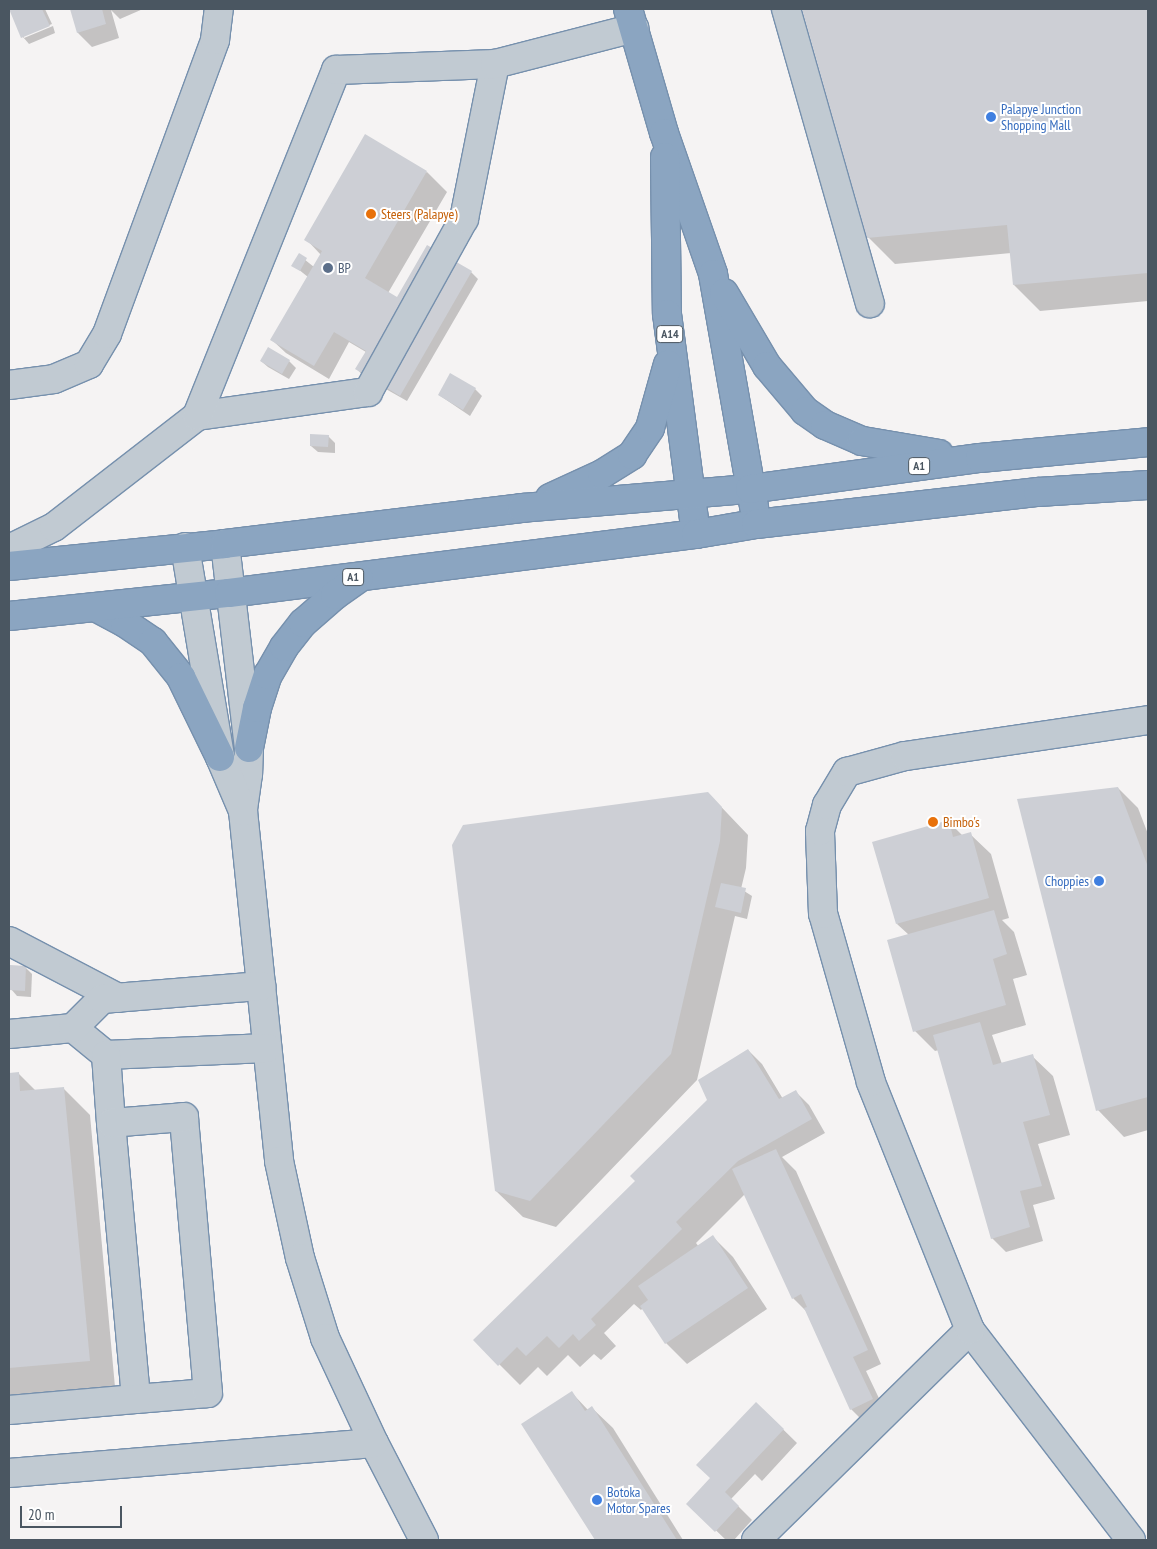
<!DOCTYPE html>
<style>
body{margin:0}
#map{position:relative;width:1157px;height:1549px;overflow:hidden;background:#f5f3f3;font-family:"PT Sans Narrow",sans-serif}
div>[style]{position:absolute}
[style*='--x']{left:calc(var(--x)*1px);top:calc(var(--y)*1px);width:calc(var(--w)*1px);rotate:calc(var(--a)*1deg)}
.shadow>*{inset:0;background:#0003}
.building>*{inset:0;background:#cdcfd5}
.roads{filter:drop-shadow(1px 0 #7690ad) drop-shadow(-1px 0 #7690ad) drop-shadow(0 1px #7690ad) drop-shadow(0 -1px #7690ad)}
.minor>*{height:28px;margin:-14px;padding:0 14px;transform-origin:14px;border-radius:14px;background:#c1cad2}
.highway>*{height:28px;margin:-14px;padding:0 14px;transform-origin:14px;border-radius:14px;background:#8ba5c1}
.dots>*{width:14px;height:14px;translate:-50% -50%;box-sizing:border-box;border:2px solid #fff;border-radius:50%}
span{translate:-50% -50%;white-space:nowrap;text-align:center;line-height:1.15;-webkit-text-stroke:4px #fff;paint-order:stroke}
.shield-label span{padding:1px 4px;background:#fff;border:1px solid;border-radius:4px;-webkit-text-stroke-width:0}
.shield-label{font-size:12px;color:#4a5661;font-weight:700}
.shop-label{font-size:14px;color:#366cbe}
.left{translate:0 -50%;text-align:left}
.right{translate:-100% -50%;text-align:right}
.food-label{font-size:14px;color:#c56008}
.service-label{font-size:14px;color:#4e5e75}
.frame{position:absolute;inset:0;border:10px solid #4a5661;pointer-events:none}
.scale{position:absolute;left:20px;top:1506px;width:102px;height:22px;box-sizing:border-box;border:2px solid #4a5661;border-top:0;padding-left:6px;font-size:15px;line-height:18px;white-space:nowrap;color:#4a5661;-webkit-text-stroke:4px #fff;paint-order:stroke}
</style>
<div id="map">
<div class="shadow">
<i style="clip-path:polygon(10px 9px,45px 9px,52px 24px,24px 35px,24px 38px,53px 26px,55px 33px,29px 44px,23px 37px)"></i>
<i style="clip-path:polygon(71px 9px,143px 9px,120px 19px,111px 10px,119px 38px,92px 47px,78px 33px)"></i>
<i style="clip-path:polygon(804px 9px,1148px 9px,1148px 301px,1040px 311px,1014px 285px,1011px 253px,895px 264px,868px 237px)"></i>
<i style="clip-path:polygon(427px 172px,447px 192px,388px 293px,398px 299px,471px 272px,478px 279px,407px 401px,363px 376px,357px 369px,366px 352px,349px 342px,329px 379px,286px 353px,272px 340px,308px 277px,293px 265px,299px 255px,314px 267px,321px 255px,306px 239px)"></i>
<i style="clip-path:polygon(261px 361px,289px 361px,296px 368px,289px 379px,268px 367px)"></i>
<i style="clip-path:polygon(475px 389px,482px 396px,470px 416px,439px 395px)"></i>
<i style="clip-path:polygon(328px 436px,335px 443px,335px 453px,318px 452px,311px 446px)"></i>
<i style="clip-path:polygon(1118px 788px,1138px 808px,1148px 834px,1148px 1130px,1124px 1137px,1098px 1110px)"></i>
<i style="clip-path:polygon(708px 793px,748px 835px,746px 868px,741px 889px,752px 896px,747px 919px,735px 916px,697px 1080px,556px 1227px,523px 1217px,496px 1191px)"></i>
<i style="clip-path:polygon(948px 821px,963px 836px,970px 834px,991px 854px,1009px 918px,1002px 920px,1014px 932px,1027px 975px,1013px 979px,1026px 1025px,992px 1035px,1002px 1064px,1032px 1056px,1053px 1076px,1070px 1135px,1038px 1144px,1055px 1199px,1033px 1205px,1043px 1241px,1006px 1252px,992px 1238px,939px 1050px,935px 1051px,915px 1031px,909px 935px,897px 924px)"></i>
<i style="clip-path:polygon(25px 967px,32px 974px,31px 997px,17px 996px,11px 989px)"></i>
<i style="clip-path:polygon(748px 1050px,762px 1064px,783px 1099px,796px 1092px,809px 1105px,825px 1133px,782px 1157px,796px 1171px,881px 1364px,866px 1371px,886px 1413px,865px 1423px,851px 1409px,806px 1311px,793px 1298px,745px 1194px,696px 1243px,699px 1247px,713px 1237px,733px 1257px,767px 1309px,687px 1364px,666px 1343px,643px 1308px,641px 1310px,634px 1304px,604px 1333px,616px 1346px,601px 1360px,594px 1354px,580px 1367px,568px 1355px,547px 1376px,538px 1367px,520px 1385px,475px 1340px,637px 1181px,707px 1102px)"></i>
<i style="clip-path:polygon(18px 1073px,36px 1091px,64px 1089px,90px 1115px,115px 1387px,9px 1396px,9px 1074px)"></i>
<i style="clip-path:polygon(572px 1393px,588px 1410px,592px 1408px,613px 1428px,683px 1540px,596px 1540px,523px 1424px)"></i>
<i style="clip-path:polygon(756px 1403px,797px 1443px,762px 1481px,755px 1474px,731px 1499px,752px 1520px,734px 1540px,726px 1540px,702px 1517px,712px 1478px)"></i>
</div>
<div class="building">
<i style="clip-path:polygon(9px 9px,42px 9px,50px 26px,21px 38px)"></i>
<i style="clip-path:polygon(70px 9px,102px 9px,106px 24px,77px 33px)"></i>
<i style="clip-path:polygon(802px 9px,1148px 9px,1148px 273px,1013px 285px,1007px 225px,867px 238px)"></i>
<i style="clip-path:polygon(365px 134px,427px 171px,365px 278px,397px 297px,427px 245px,472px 271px,400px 396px,355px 369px,366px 351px,334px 332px,314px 366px,270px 340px,322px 251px,304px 240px)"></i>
<i style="clip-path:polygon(299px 253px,307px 258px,300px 271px,291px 266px)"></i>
<i style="clip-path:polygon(268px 347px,290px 360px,282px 374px,260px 361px)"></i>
<i style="clip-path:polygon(450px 373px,476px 388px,463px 410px,438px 395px)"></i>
<i style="clip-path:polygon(310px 434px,329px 435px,328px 447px,310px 446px)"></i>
<i style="clip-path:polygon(1118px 787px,1148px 867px,1148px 1097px,1096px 1111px,1017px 799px)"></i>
<i style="clip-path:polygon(708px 792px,722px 807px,720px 841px,671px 1054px,530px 1201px,495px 1191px,452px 845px,463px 825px)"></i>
<i style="clip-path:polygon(949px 820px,953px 837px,971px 832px,989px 898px,896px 924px,872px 842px)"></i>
<i style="clip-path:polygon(721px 883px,746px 888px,741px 913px,715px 907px)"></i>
<i style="clip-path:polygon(994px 910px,1007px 954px,993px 959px,1006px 1005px,913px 1032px,887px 940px)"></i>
<i style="clip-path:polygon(10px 965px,26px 966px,25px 991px,9px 990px)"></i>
<i style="clip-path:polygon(980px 1022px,993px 1065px,1033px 1054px,1050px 1115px,1023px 1122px,1042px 1186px,1020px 1191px,1030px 1227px,991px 1239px,933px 1035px)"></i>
<i style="clip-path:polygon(748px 1049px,779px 1099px,796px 1090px,812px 1119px,738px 1161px,676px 1222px,682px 1229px,591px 1319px,596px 1325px,579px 1341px,573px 1334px,559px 1348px,547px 1336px,526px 1356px,517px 1347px,498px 1366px,473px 1340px,635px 1181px,630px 1176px,707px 1100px,698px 1080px)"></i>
<i style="clip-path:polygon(19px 1072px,20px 1091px,64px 1087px,90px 1361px,9px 1368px,9px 1073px)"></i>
<i style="clip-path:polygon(776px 1149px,868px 1350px,853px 1357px,873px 1399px,850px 1410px,804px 1308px,807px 1307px,801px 1294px,792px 1299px,732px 1169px)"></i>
<i style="clip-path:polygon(713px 1235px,748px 1288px,665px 1344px,640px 1306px,648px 1300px,638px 1286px)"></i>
<i style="clip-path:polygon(572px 1391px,585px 1411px,592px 1406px,677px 1540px,595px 1540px,521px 1424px)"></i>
<i style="clip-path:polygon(756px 1402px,784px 1429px,725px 1492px,739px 1506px,715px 1532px,686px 1504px,710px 1478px,696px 1465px)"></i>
</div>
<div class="roads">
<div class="minor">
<i style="--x:786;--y:9;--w:306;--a:74.1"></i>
<i style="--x:9;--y:385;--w:45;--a:-7.6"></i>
<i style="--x:54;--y:379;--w:38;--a:-23"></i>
<i style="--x:89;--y:364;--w:35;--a:-59"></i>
<i style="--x:107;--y:334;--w:313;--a:-69.8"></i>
<i style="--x:215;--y:40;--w:31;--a:-83"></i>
<i style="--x:197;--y:416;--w:173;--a:-8"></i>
<i style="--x:368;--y:392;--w:198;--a:-61"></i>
<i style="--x:464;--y:219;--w:158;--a:-78.7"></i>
<i style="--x:225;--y:544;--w:205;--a:83.3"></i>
<i style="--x:249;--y:748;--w:26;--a:92"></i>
<i style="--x:248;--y:774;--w:37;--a:98"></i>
<i style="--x:243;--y:811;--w:352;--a:84.1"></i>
<i style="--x:279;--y:1161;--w:99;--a:77.8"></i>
<i style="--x:300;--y:1258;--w:84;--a:72.6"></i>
<i style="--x:325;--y:1338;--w:116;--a:65"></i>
<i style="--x:374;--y:1443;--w:109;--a:62.7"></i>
<i style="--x:185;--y:547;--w:213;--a:80.5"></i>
<i style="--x:220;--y:757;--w:59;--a:66.9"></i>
<i style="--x:9;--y:549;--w:50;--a:-26.1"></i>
<i style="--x:54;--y:527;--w:181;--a:-37.8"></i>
<i style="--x:197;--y:416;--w:373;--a:-68.1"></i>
<i style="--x:336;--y:70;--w:159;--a:-2.2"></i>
<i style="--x:495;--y:64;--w:144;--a:-14.5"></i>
<i style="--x:9;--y:941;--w:123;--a:27.6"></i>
<i style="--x:73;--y:1028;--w:43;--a:39.3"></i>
<i style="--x:106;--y:1055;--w:161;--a:-2.5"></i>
<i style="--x:9;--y:1034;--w:64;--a:-5.4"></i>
<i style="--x:73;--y:1028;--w:41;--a:-45"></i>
<i style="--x:102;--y:999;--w:160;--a:-4.7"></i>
<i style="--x:106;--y:1055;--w:68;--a:85.8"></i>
<i style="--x:111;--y:1123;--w:277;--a:84.8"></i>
<i style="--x:136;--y:1399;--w:72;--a:-4.8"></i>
<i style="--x:208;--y:1393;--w:277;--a:-95"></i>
<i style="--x:184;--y:1117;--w:73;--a:175.3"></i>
<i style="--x:9;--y:1410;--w:127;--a:-5"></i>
<i style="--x:9;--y:1473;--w:366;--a:-4.7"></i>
<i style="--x:756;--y:1540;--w:300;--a:-44.5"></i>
<i style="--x:1131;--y:1540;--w:265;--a:-127.5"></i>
<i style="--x:970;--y:1330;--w:267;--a:-111.8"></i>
<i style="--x:871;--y:1082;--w:175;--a:-105.9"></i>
<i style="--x:823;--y:914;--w:83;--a:-92.1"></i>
<i style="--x:820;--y:831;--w:27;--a:-75"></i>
<i style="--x:827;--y:805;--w:39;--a:-59"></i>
<i style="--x:847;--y:772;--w:60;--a:-15.4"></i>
<i style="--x:905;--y:756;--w:246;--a:-8.4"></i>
</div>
<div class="highway">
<i style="--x:628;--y:9;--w:129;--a:73.8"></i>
<i style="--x:664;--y:133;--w:149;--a:70.8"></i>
<i style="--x:713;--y:274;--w:237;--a:80"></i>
<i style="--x:665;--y:157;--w:157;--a:89.3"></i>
<i style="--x:667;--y:314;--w:222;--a:82.5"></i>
<i style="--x:724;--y:293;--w:85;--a:59.5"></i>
<i style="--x:767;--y:366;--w:59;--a:49.8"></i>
<i style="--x:805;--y:411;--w:24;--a:35"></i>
<i style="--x:825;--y:425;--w:40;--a:23.4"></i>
<i style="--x:862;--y:441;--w:78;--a:9.6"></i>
<i style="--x:550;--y:498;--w:57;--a:-24.8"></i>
<i style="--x:602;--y:474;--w:36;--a:-32"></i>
<i style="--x:632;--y:455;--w:32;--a:-56"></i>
<i style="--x:650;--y:428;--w:66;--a:-74.3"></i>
<i style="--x:9;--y:566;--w:217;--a:-5.8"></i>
<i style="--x:225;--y:544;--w:299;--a:-6.9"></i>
<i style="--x:522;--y:508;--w:229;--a:-4.8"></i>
<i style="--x:750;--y:489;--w:232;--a:-7.7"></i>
<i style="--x:980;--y:458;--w:169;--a:-5.4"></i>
<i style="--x:95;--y:607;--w:34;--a:28"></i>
<i style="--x:125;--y:623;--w:34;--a:34"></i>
<i style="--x:153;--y:642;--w:45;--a:51.3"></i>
<i style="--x:181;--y:677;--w:89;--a:64"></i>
<i style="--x:9;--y:616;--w:221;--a:-6"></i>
<i style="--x:229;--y:593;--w:471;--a:-7.2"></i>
<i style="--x:696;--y:534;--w:61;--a:-9.5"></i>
<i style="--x:756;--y:524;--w:284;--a:-6.5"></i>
<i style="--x:1038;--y:492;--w:110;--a:-3.6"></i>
<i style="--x:249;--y:748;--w:41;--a:-78.7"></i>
<i style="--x:257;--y:708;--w:35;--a:-72"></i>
<i style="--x:268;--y:675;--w:32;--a:-60"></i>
<i style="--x:284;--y:647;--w:31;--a:-52"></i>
<i style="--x:303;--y:623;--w:43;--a:-41.2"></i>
<i style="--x:335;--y:595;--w:29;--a:-35"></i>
</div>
</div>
<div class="dots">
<i style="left:991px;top:117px;background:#3f7fe0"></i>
<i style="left:371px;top:214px;background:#e8710a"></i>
<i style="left:328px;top:268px;background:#5c6f8a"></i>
<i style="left:933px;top:822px;background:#e8710a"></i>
<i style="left:1099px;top:881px;background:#3f7fe0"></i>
<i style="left:597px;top:1500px;background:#3f7fe0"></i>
</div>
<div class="shield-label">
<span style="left:670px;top:334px">A14</span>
<span style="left:919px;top:466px">A1</span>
<span style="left:353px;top:577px">A1</span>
</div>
<div class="shop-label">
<span class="left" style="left:1001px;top:117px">Palapye Junction<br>Shopping Mall</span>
<span class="right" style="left:1089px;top:881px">Choppies</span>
<span class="left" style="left:607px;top:1500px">Botoka<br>Motor Spares</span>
</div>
<div class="food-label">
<span class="left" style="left:381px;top:214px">Steers (Palapye)</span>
<span class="left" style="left:943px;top:822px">Bimbo's</span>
</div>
<div class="service-label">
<span class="left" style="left:338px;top:268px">BP</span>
</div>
<div class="frame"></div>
<div class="scale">20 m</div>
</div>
